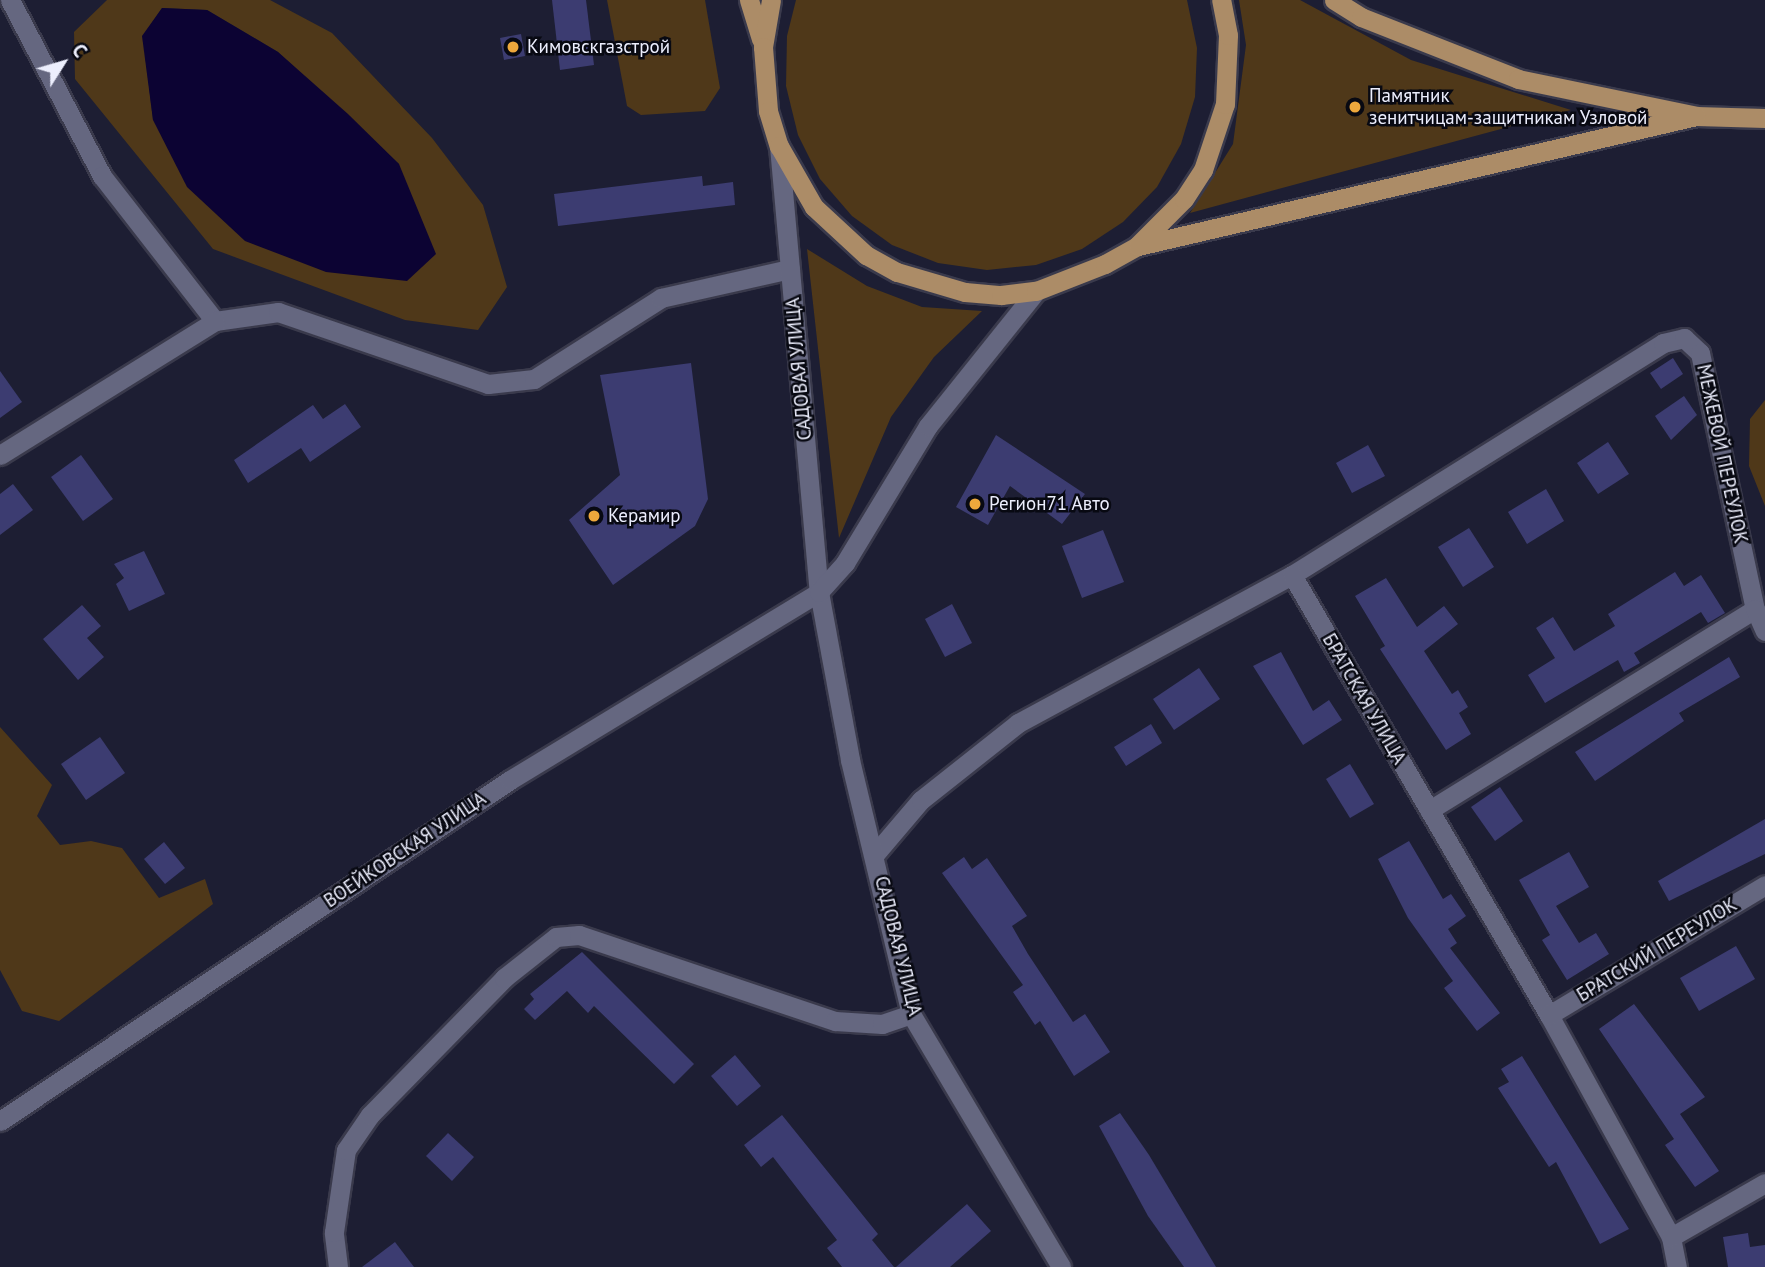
<!DOCTYPE html>
<meta charset="utf-8">
<style>
body{margin:0}
#map{position:relative;width:1765px;height:1267px;overflow:hidden;background:#1d1e33;font-family:"PT Sans",sans-serif}
div>[style]{position:absolute}
[style*='--x']{left:calc(var(--x)*1px);top:calc(var(--y)*1px);width:calc(var(--w)*1px);rotate:calc(var(--a)*1deg)}
.green>*{inset:0;background:#4f3819}
.water>*{inset:0;background:#0c0333}
.building>*{inset:0;background:#3c3c71}
.roads{filter:drop-shadow(2px 0 #3a3a4c) drop-shadow(-2px 0 #3a3a4c) drop-shadow(0 2px #3a3a4c) drop-shadow(0 -2px #3a3a4c)}
.minor>*{height:19px;margin:-9.5px;padding:0 9.5px;transform-origin:9.5px;border-radius:9.5px;background:#656780}
.secondary>*{height:19px;margin:-9.5px;padding:0 9.5px;transform-origin:9.5px;border-radius:9.5px;background:#656780}
.primary>*{height:19px;margin:-9.5px;padding:0 9.5px;transform-origin:9.5px;border-radius:9.5px;background:#ac8c67}
.dots>*{width:19px;height:19px;translate:-50% -50%;box-sizing:border-box;border:4px solid #080912;border-radius:50%}
span{translate:-50% -50%;white-space:nowrap;text-align:center;line-height:1.15;-webkit-text-stroke:5px #080912;paint-order:stroke}
.poi-label{font-size:19px;color:#eceefd}
.left{translate:0 -50%;text-align:left}
.street-label{font-size:19px;color:#eceefd}
.north{position:absolute;left:28px;top:28px;width:70px;height:70px;-webkit-text-stroke:5px #080912;paint-order:stroke;rotate:53deg;font-size:19px;font-weight:700;line-height:28px;text-align:center;color:#eceefd}
.north::after{content:'';display:block;margin:auto;width:24px;height:32px;background:#eceefd;clip-path:polygon(50% 0,100% 100%,50% 72%,0 100%)}
</style>
<div id="map">
<div class="green">
<i style="clip-path:polygon(evenodd,107px 0,270px 0,332px 33px,432px 138px,483px 205px,507px 287px,478px 330px,405px 320px,213px 249px,75px 79px,74px 32px,107px 0,162px 8px,207px 10px,278px 52px,399px 164px,153px 120px,143px 36px,162px 8px)"></i>
<i style="clip-path:polygon(607px 0,705px 0,720px 88px,705px 111px,641px 115px,627px 106px)"></i>
<i style="clip-path:polygon(796px 0,1187px 0,1197px 48px,1195px 97px,1181px 144px,1157px 187px,1123px 222px,1082px 249px,1036px 265px,987px 270px,938px 263px,892px 245px,852px 216px,820px 179px,798px 135px,786px 86px,787px 36px)"></i>
<i style="clip-path:polygon(1239px 0,1300px 0,1411px 60px,1571px 110px,1190px 213px,1233px 144px,1246px 45px)"></i>
<i style="clip-path:polygon(807px 249px,867px 286px,922px 307px,982px 311px,934px 357px,891px 417px,839px 538px)"></i>
<i style="clip-path:polygon(1765px 400px,1765px 506px,1749px 466px,1750px 419px)"></i>
<i style="clip-path:polygon(0 727px,52px 785px,37px 816px,60px 845px,91px 841px,122px 848px,159px 898px,205px 879px,213px 904px,59px 1021px,22px 1011px,0 970px)"></i>
</div>
<div class="water">
<i style="clip-path:polygon(162px 8px,207px 10px,278px 52px,348px 114px,399px 164px,436px 254px,407px 281px,326px 272px,245px 241px,187px 187px,153px 120px,142px 36px)"></i>
</div>
<div class="building">
<i style="clip-path:polygon(552px 0,586px 0,594px 65px,560px 70px)"></i>
<i style="clip-path:polygon(521px 34px,525px 56px,504px 60px,500px 38px)"></i>
<i style="clip-path:polygon(702px 176px,703px 186px,733px 182px,735px 205px,558px 226px,554px 194px)"></i>
<i style="clip-path:polygon(1673px 358px,1683px 374px,1661px 389px,1650px 373px)"></i>
<i style="clip-path:polygon(691px 363px,708px 499px,695px 526px,613px 585px,569px 520px,620px 475px,600px 375px)"></i>
<i style="clip-path:polygon(0 371px,22px 402px,0 418px)"></i>
<i style="clip-path:polygon(1684px 396px,1697px 415px,1671px 440px,1655px 416px)"></i>
<i style="clip-path:polygon(345px 404px,361px 427px,310px 462px,301px 448px,248px 483px,234px 460px,313px 405px,323px 419px)"></i>
<i style="clip-path:polygon(996px 435px,1085px 494px,1062px 524px,1010px 486px,988px 525px,956px 507px)"></i>
<i style="clip-path:polygon(1608px 442px,1629px 474px,1598px 494px,1577px 463px)"></i>
<i style="clip-path:polygon(1368px 445px,1385px 476px,1352px 493px,1336px 463px)"></i>
<i style="clip-path:polygon(81px 455px,113px 499px,83px 521px,51px 477px)"></i>
<i style="clip-path:polygon(13px 484px,33px 510px,0 535px,0 494px)"></i>
<i style="clip-path:polygon(1546px 489px,1564px 521px,1527px 544px,1508px 512px)"></i>
<i style="clip-path:polygon(1469px 528px,1494px 567px,1463px 587px,1438px 547px)"></i>
<i style="clip-path:polygon(1103px 530px,1124px 582px,1082px 598px,1062px 546px)"></i>
<i style="clip-path:polygon(144px 551px,165px 594px,129px 611px,116px 584px,124px 578px,114px 564px)"></i>
<i style="clip-path:polygon(1675px 572px,1684px 586px,1701px 575px,1725px 613px,1708px 623px,1701px 612px,1634px 653px,1640px 663px,1624px 672px,1618px 660px,1545px 703px,1528px 675px,1555px 658px,1536px 628px,1553px 617px,1574px 651px,1615px 626px,1608px 614px)"></i>
<i style="clip-path:polygon(1386px 578px,1417px 627px,1444px 606px,1458px 624px,1424px 651px,1452px 694px,1458px 690px,1468px 707px,1459px 713px,1471px 734px,1446px 750px,1380px 649px,1385px 646px,1355px 596px)"></i>
<i style="clip-path:polygon(952px 604px,972px 643px,945px 657px,925px 619px)"></i>
<i style="clip-path:polygon(82px 605px,101px 626px,87px 638px,104px 657px,78px 680px,43px 639px)"></i>
<i style="clip-path:polygon(1281px 652px,1313px 711px,1329px 700px,1342px 720px,1303px 745px,1253px 666px)"></i>
<i style="clip-path:polygon(1729px 657px,1740px 677px,1679px 713px,1684px 721px,1595px 781px,1575px 752px)"></i>
<i style="clip-path:polygon(1199px 668px,1220px 699px,1174px 730px,1153px 699px)"></i>
<i style="clip-path:polygon(1151px 724px,1162px 743px,1126px 766px,1114px 747px)"></i>
<i style="clip-path:polygon(100px 737px,125px 773px,86px 800px,61px 764px)"></i>
<i style="clip-path:polygon(1350px 764px,1374px 804px,1350px 818px,1326px 779px)"></i>
<i style="clip-path:polygon(1500px 787px,1523px 821px,1495px 841px,1471px 807px)"></i>
<i style="clip-path:polygon(1765px 819px,1765px 854px,1669px 901px,1658px 881px)"></i>
<i style="clip-path:polygon(1409px 841px,1443px 899px,1451px 894px,1466px 916px,1448px 929px,1457px 943px,1450px 948px,1500px 1013px,1477px 1031px,1444px 988px,1453px 981px,1408px 918px,1378px 859px)"></i>
<i style="clip-path:polygon(164px 842px,185px 868px,165px 884px,144px 859px)"></i>
<i style="clip-path:polygon(1569px 852px,1589px 887px,1556px 906px,1579px 943px,1596px 933px,1609px 954px,1567px 980px,1542px 940px,1550px 935px,1519px 880px)"></i>
<i style="clip-path:polygon(964px 857px,972px 869px,987px 858px,1027px 916px,1012px 926px,1028px 954px,1073px 1022px,1085px 1014px,1110px 1052px,1074px 1076px,1040px 1021px,1035px 1025px,1013px 992px,1023px 985px,942px 873px)"></i>
<i style="clip-path:polygon(1736px 946px,1755px 979px,1699px 1011px,1680px 978px)"></i>
<i style="clip-path:polygon(582px 952px,694px 1064px,674px 1084px,594px 1006px,588px 1013px,567px 991px,535px 1020px,524px 1009px,534px 999px,530px 994px)"></i>
<i style="clip-path:polygon(1634px 1004px,1705px 1097px,1680px 1114px,1719px 1171px,1695px 1187px,1665px 1145px,1674px 1139px,1599px 1029px)"></i>
<i style="clip-path:polygon(735px 1055px,761px 1086px,737px 1106px,711px 1076px)"></i>
<i style="clip-path:polygon(1522px 1056px,1629px 1229px,1600px 1244px,1556px 1162px,1549px 1167px,1498px 1088px,1509px 1082px,1501px 1069px)"></i>
<i style="clip-path:polygon(1120px 1113px,1149px 1155px,1216px 1267px,1184px 1267px,1148px 1216px,1099px 1126px)"></i>
<i style="clip-path:polygon(782px 1115px,878px 1234px,872px 1240px,894px 1267px,842px 1267px,827px 1248px,837px 1240px,773px 1157px,761px 1167px,744px 1145px)"></i>
<i style="clip-path:polygon(448px 1133px,474px 1157px,452px 1181px,426px 1156px)"></i>
<i style="clip-path:polygon(967px 1204px,991px 1231px,950px 1267px,896px 1267px)"></i>
<i style="clip-path:polygon(1748px 1233px,1750px 1247px,1765px 1245px,1765px 1267px,1728px 1267px,1723px 1237px)"></i>
<i style="clip-path:polygon(395px 1242px,414px 1267px,362px 1267px)"></i>
</div>
<div class="roads">
<div class="minor">
<i style="--x:10;--y:0;--w:199;--a:62.4"></i>
<i style="--x:102;--y:176;--w:184;--a:52.1"></i>
<i style="--x:215;--y:321;--w:64;--a:-8.1"></i>
<i style="--x:278;--y:312;--w:222;--a:18.9"></i>
<i style="--x:488;--y:384;--w:46;--a:-6.2"></i>
<i style="--x:534;--y:379;--w:151;--a:-32.5"></i>
<i style="--x:661;--y:298;--w:132;--a:-12.7"></i>
<i style="--x:0;--y:455;--w:253;--a:-31.9"></i>
<i style="--x:1292;--y:575;--w:438;--a:-32"></i>
<i style="--x:1663;--y:343;--w:22;--a:-13"></i>
<i style="--x:1684;--y:338;--w:22;--a:43"></i>
<i style="--x:1700;--y:353;--w:262;--a:77.9"></i>
<i style="--x:1755;--y:609;--w:383;--a:148.3"></i>
<i style="--x:1755;--y:609;--w:24;--a:66"></i>
<i style="--x:875;--y:854;--w:71;--a:-49.6"></i>
<i style="--x:921;--y:800;--w:124;--a:-38.4"></i>
<i style="--x:1018;--y:723;--w:311;--a:-28.4"></i>
<i style="--x:1292;--y:575;--w:510;--a:59.71"></i>
<i style="--x:1549;--y:1015;--w:253;--a:61.2"></i>
<i style="--x:1671;--y:1237;--w:31;--a:79"></i>
<i style="--x:1549;--y:1015;--w:252;--a:-31"></i>
<i style="--x:1671;--y:1237;--w:108;--a:-29.9"></i>
<i style="--x:338;--y:1267;--w:35;--a:-97"></i>
<i style="--x:334;--y:1232;--w:83;--a:-81.7"></i>
<i style="--x:346;--y:1150;--w:42;--a:-55.6"></i>
<i style="--x:370;--y:1115;--w:192;--a:-45.6"></i>
<i style="--x:504;--y:978;--w:66;--a:-38.3"></i>
<i style="--x:556;--y:937;--w:23;--a:-5"></i>
<i style="--x:579;--y:935;--w:270;--a:18.6"></i>
<i style="--x:835;--y:1021;--w:47;--a:3.7"></i>
<i style="--x:882;--y:1024;--w:31;--a:-19"></i>
</div>
<div class="secondary">
<i style="--x:779;--y:146;--w:448;--a:84.9"></i>
<i style="--x:819;--y:592;--w:171;--a:79.5"></i>
<i style="--x:850;--y:760;--w:261;--a:76.5"></i>
<i style="--x:911;--y:1014;--w:294;--a:59.3"></i>
<i style="--x:0;--y:1121;--w:613;--a:-33.77"></i>
<i style="--x:510;--y:780;--w:362;--a:-31.3"></i>
<i style="--x:819;--y:592;--w:39;--a:-48"></i>
<i style="--x:845;--y:563;--w:160;--a:-58.8"></i>
<i style="--x:928;--y:426;--w:173;--a:-51.3"></i>
</div>
<div class="primary">
<i style="--x:749;--y:0;--w:41;--a:72.9"></i>
<i style="--x:771;--y:0;--w:48;--a:99.7"></i>
<i style="--x:763;--y:47;--w:64;--a:85.5"></i>
<i style="--x:768;--y:111;--w:37;--a:73"></i>
<i style="--x:779;--y:146;--w:70;--a:60.2"></i>
<i style="--x:814;--y:207;--w:71;--a:42.7"></i>
<i style="--x:866;--y:255;--w:35;--a:29"></i>
<i style="--x:897;--y:272;--w:71;--a:16.4"></i>
<i style="--x:965;--y:292;--w:36;--a:5"></i>
<i style="--x:1001;--y:295;--w:35;--a:-7"></i>
<i style="--x:1036;--y:291;--w:74;--a:-21.4"></i>
<i style="--x:1105;--y:264;--w:37;--a:-29"></i>
<i style="--x:1137;--y:246;--w:66;--a:-45"></i>
<i style="--x:1184;--y:199;--w:35;--a:-57"></i>
<i style="--x:1203;--y:170;--w:70;--a:-71.6"></i>
<i style="--x:1225;--y:104;--w:69;--a:-87.5"></i>
<i style="--x:1228;--y:35;--w:36;--a:-101"></i>
<i style="--x:1334;--y:0;--w:32;--a:32"></i>
<i style="--x:1361;--y:17;--w:169;--a:21.5"></i>
<i style="--x:1518;--y:79;--w:182;--a:11.7"></i>
<i style="--x:1696;--y:116;--w:69;--a:1.7"></i>
<i style="--x:1138;--y:246;--w:573;--a:-13.11"></i>
</div>
</div>
<div class="dots">
<i style="left:513px;top:47px;background:#eea83c"></i>
<i style="left:1355px;top:107px;background:#eea83c"></i>
<i style="left:975px;top:504px;background:#eea83c"></i>
<i style="left:594px;top:516px;background:#eea83c"></i>
</div>
<div class="poi-label">
<span class="left" style="left:527px;top:47px">Кимовскгазстрой</span>
<span class="left" style="left:1369px;top:107px">Памятник<br>зенитчицам-защитникам Узловой</span>
<span class="left" style="left:989px;top:504px">Регион71 Авто</span>
<span class="left" style="left:608px;top:516px">Керамир</span>
</div>
<div class="street-label">
<span style="left:799px;top:369px;rotate:-95deg">САДОВАЯ УЛИЦА</span>
<span style="left:1722px;top:454px;rotate:78deg">МЕЖЕВОЙ ПЕРЕУЛОК</span>
<span style="left:1364px;top:699px;rotate:60deg">БРАТСКАЯ УЛИЦА</span>
<span style="left:405px;top:850px;rotate:-34deg">ВОЕЙКОВСКАЯ УЛИЦА</span>
<span style="left:898px;top:946px;rotate:76deg">САДОВАЯ УЛИЦА</span>
<span style="left:1657px;top:950px;rotate:-31deg">БРАТСКИЙ ПЕРЕУЛОК</span>
</div>
<div class="north">С</div>
</div>
